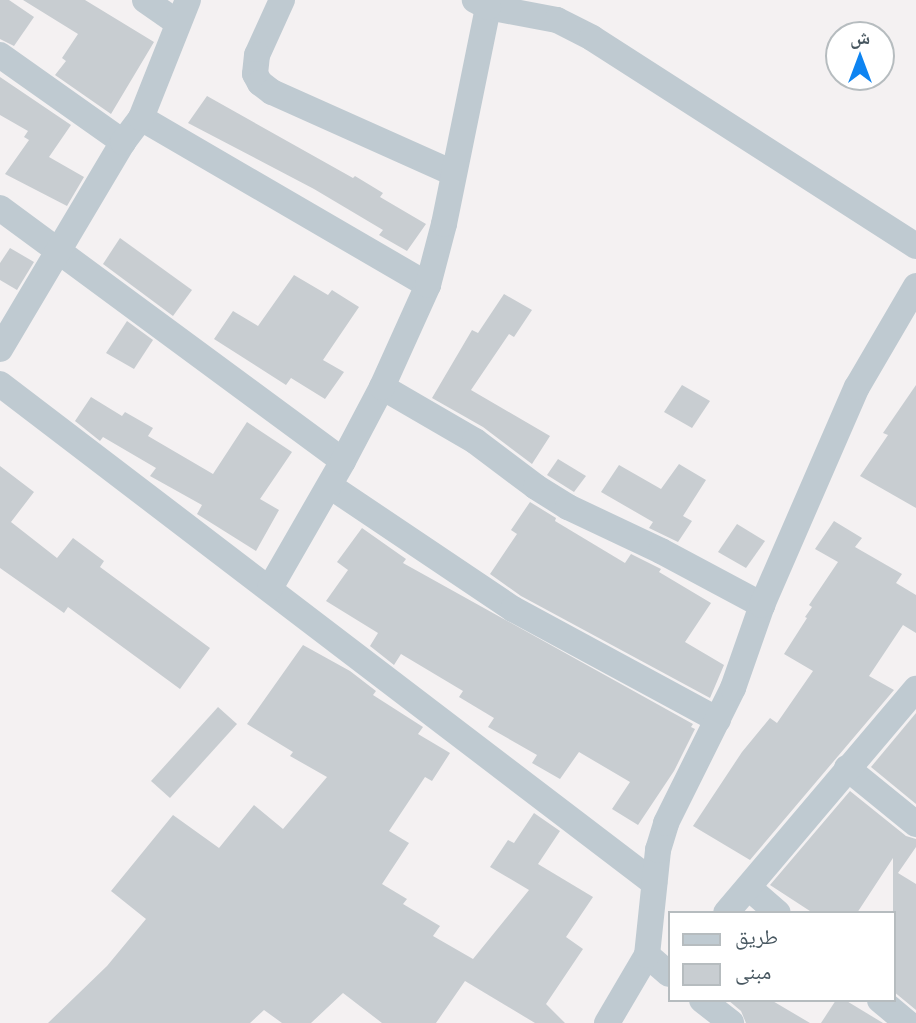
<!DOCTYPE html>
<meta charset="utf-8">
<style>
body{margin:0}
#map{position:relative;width:916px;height:1023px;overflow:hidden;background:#f4f1f2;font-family:Barlow,"Noto Naskh Arabic",sans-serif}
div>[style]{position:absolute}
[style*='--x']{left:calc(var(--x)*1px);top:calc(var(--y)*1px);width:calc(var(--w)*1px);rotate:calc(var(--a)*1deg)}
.building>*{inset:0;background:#c8cdd1}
.minor>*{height:26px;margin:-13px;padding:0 13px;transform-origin:13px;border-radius:13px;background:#bfcad1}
span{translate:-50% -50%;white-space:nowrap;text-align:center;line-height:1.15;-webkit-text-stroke:6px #fff;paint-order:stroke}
.legend{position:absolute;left:668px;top:911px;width:228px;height:91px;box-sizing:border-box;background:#fff;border:2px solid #b6bcbf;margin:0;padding:9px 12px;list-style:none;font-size:21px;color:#485760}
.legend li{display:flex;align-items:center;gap:14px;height:35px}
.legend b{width:35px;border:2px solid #b6bcbf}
.north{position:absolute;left:825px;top:21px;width:70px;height:70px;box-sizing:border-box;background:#fff;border:2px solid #b6bcbf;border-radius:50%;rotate:0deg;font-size:19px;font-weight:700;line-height:28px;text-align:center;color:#485760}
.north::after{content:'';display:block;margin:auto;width:24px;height:32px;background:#0e84f1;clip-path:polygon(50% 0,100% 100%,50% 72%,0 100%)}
</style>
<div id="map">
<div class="building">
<i style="clip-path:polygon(0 0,9px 0,34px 17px,14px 46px,0 39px)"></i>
<i style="clip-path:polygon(23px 0,85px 0,154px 42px,111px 114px,55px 75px,66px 61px,62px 58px,78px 34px)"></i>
<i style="clip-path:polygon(0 77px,71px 125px,49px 157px,84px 177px,67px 206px,5px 174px,29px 140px,24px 137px,28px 131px,0 115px)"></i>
<i style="clip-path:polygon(207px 96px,353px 178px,355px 176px,383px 193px,380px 197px,426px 224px,407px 251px,379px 235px,383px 230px,314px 189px,188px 123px)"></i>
<i style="clip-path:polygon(120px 238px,192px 290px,173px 316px,103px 264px)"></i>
<i style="clip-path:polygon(10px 248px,34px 262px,17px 290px,0 280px,0 263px)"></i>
<i style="clip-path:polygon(294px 275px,328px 295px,332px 290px,359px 307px,323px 360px,344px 372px,325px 399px,291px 378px,286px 385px,214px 339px,233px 311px,258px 326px)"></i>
<i style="clip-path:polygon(504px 294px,532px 310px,514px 337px,509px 334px,471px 390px,550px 436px,532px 464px,483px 427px,432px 398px,472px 330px,478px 333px)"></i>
<i style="clip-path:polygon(127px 321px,153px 340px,134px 369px,106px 353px)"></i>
<i style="clip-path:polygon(682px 385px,710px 401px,692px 428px,664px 412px)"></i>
<i style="clip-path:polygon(916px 385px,916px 508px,860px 476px,888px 435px,883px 433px)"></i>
<i style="clip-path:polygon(91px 397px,122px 416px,125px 412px,153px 428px,148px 436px,213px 474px,247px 422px,292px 452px,260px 499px,279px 510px,256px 551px,197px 514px,202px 505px,150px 476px,156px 468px,103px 437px,100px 441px,75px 421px)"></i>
<i style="clip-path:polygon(558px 459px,586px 476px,574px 492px,547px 475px)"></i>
<i style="clip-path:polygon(679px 464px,706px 480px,683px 516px,692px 521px,678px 542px,649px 528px,653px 522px,601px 492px,619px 465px,661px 489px)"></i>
<i style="clip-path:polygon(0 466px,34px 492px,11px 522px,57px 558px,73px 538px,104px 561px,100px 567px,210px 648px,180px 689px,68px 607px,64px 613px,0 568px)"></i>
<i style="clip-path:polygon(530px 502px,556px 518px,555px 521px,625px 563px,631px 554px,661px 569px,659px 572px,711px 603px,685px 642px,724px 665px,710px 698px,521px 596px,490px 574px,517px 534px,511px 530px)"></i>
<i style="clip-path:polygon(834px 521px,862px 538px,855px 547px,902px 574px,896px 583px,916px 595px,916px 633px,903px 625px,869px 676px,894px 690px,750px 860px,693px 826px,742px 752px,770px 718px,777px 723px,813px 671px,784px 654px,807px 618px,805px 617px,812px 607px,809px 605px,838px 562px,815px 549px)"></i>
<i style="clip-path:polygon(737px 524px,765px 541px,746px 568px,718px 552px)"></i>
<i style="clip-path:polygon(362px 528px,406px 559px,403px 563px,693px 724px,691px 727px,695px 729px,674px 771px,638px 825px,612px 809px,630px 782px,579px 752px,560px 779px,532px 763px,537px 755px,488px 727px,494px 718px,459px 697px,463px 691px,401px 654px,394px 665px,370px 646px,378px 633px,326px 601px,348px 570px,337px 562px)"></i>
<i style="clip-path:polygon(303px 645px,350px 671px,376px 691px,373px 695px,423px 727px,418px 734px,450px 753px,432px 781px,425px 777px,389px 831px,409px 843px,382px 884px,407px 899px,403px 904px,440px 926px,433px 936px,473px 959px,529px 890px,490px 867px,508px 840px,514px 843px,534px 813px,560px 831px,538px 864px,593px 897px,566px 937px,583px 949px,546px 1004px,565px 1023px,535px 1023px,465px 981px,436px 1023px,382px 1023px,343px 993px,311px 1023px,282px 1023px,264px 1010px,250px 1023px,48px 1023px,107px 966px,146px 919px,111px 891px,173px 815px,219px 848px,254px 805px,283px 829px,327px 777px,290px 756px,293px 752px,247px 724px)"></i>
<i style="clip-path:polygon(218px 707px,237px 724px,170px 798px,151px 781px)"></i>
<i style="clip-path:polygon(916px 713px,916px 804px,871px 767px)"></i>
<i style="clip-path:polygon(850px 791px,906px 836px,916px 839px,916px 847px,898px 873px,916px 884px,916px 1010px,893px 991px,893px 858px,857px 913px,813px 913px,770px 885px)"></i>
<i style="clip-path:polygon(728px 1000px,771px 1000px,810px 1023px,746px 1023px,741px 1011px)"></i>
<i style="clip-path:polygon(836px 1000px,845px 1000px,883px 1023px,821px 1023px)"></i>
</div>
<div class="minor">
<i style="--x:145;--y:0;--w:39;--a:35"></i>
<i style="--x:282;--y:0;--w:60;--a:114.4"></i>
<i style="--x:257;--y:55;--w:19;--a:96"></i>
<i style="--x:255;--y:74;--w:10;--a:61"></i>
<i style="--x:260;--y:83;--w:15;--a:37"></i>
<i style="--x:272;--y:92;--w:198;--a:24.1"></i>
<i style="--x:488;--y:7;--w:70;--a:10.7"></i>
<i style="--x:557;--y:20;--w:39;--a:27"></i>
<i style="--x:592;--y:38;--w:385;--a:32.7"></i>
<i style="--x:0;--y:55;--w:151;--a:35.3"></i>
<i style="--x:141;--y:118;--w:332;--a:30.2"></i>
<i style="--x:0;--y:208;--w:426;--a:36.4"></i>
<i style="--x:0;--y:349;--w:241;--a:-59.3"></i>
<i style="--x:123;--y:142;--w:30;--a:-53"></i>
<i style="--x:141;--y:118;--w:127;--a:-68.3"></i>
<i style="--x:0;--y:384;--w:823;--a:37.34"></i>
<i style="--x:382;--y:387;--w:108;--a:30.1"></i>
<i style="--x:475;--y:441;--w:76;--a:37"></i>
<i style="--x:536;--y:487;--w:38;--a:32"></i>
<i style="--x:568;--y:507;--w:103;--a:25.3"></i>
<i style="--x:661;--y:551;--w:115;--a:28.1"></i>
<i style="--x:330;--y:486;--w:220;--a:33.9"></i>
<i style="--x:513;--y:609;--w:233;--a:28.4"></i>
<i style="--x:270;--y:588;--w:146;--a:-60.1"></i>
<i style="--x:343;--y:461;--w:84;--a:-62.2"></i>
<i style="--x:382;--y:387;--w:112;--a:-65.7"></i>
<i style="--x:428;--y:285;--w:63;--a:-75.3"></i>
<i style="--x:444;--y:224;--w:221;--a:-78.5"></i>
<i style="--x:488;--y:7;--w:15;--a:-152"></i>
<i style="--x:847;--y:768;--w:89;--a:39.1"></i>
<i style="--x:749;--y:888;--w:38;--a:41"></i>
<i style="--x:726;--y:913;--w:294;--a:-49.7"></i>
<i style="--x:647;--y:955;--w:29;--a:41"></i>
<i style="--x:702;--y:1000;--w:37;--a:38"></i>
<i style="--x:880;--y:1000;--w:35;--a:40"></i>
<i style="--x:607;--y:1023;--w:79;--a:-59.5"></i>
<i style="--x:647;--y:955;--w:106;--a:-84"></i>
<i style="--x:658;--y:850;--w:28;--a:-73"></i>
<i style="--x:666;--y:823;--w:151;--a:-63.6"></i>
<i style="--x:733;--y:688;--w:88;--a:-70.7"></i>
<i style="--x:762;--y:605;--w:238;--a:-66.5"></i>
<i style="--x:857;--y:387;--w:117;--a:-59.7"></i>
</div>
<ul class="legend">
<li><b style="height:9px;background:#bfcad1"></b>طريق</li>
<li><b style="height:19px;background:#c8cdd1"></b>مبنى</li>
</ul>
<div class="north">ش</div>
</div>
